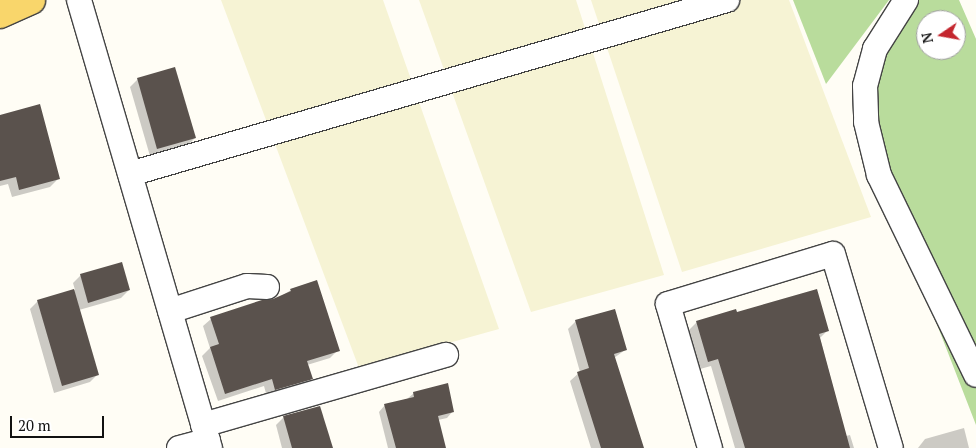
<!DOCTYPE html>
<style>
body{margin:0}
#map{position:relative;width:976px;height:448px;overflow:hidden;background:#fffdf5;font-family:"PT Serif",serif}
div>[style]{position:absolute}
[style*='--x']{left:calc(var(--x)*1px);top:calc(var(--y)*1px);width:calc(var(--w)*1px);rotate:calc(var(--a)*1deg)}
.farmland>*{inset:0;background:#f6f3d4}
.forest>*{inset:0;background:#b9dc9c}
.shadow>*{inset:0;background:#0003}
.building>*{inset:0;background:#5a524d}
.roads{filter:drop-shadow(1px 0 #444) drop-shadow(-1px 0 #444) drop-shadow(0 1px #444) drop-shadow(0 -1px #444)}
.minor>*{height:24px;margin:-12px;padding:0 12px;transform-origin:12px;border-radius:12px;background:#fff}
.primary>*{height:28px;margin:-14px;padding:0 14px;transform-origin:14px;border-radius:14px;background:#f9d66b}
span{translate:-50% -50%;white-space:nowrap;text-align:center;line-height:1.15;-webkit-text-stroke:5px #fff;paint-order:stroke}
.north{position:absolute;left:916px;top:10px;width:50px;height:50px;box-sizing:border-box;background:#fff;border:1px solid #a0a0a0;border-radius:50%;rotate:258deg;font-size:14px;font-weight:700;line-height:20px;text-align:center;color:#111}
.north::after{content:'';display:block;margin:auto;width:18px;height:22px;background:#c4262e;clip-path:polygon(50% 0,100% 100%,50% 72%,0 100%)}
.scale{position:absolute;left:10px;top:416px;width:94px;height:22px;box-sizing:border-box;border:2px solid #111;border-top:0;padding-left:6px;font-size:15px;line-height:18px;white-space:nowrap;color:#111;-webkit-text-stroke:4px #fff;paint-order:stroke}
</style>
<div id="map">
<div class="farmland">
<i style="clip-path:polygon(221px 0,383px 0,499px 329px,359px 368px)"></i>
<i style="clip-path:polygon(419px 0,576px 0,664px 275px,531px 312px)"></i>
<i style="clip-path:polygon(591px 0,789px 0,871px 217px,682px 272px)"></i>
</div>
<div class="forest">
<i style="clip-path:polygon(793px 0,889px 0,826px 84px)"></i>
<i style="clip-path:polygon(evenodd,913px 0,959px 0,976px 39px,976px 425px,879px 175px,875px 49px,913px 0,926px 20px,956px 20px,956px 50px,926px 50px,926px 20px)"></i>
</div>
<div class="shadow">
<i style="clip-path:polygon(138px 79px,195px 138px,187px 146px,150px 156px,130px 87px)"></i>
<i style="clip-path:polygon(0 116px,58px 179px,50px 187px,12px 197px,8px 184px,0 186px)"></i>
<i style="clip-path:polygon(81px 275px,129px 290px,121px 298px,79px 310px,98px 374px,90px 382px,54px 393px,30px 309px,38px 301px,75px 290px,73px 283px)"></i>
<i style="clip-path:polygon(291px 290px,338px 350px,330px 358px,307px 365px,311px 379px,303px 387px,267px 397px,264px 386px,218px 401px,202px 356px,210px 348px,203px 326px,211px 319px,273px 301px)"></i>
<i style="clip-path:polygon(736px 314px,828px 330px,820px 338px,846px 436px,850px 435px,854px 448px,735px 448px,711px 366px,700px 369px,689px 330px,697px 322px)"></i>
<i style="clip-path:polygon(576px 321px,625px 350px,614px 358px,643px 448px,591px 448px,570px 381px,580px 372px,568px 329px)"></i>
<i style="clip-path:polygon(414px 393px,453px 411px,447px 418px,438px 420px,445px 448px,388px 448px,379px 412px,385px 405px,407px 399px)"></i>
<i style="clip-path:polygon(284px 417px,331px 448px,282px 448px,276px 425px)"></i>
<i style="clip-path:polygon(964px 428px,969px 448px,918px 448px,925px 439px)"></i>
</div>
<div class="building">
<i style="clip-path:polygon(175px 67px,196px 138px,157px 149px,137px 78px)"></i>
<i style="clip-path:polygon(40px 104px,60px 179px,19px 190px,16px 177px,0 181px,0 115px)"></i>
<i style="clip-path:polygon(122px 262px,130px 290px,88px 303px,80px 274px)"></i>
<i style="clip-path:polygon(317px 280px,340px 351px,307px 361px,313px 379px,275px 390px,272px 379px,225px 394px,210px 347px,219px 344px,210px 317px,262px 300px,273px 299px,291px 291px,290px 289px)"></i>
<i style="clip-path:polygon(74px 289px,99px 375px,62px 386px,37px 300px)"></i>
<i style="clip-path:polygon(817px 289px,829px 331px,819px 334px,850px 448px,745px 448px,718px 359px,708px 362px,696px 321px,736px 309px,737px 312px)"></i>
<i style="clip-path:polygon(615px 309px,627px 350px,614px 354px,644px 448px,601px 448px,577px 372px,589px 368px,575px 320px)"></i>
<i style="clip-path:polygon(448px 383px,454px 412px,438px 416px,446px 448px,396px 448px,384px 404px,414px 397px,413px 392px)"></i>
<i style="clip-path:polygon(320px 406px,333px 448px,292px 448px,283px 416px)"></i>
</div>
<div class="roads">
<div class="minor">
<i style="--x:79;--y:0;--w:467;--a:73.7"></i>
<i style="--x:906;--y:0;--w:58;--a:122.3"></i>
<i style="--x:875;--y:49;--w:38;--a:105"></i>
<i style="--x:865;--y:86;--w:36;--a:88"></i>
<i style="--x:866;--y:122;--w:55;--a:76.2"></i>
<i style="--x:879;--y:175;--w:222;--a:64.1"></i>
<i style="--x:130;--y:174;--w:622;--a:-16.25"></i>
<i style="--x:170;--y:311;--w:81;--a:-18"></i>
<i style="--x:247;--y:286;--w:20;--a:3"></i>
<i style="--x:203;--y:425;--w:253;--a:-16.1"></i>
<i style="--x:179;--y:448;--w:30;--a:-15"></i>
<i style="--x:710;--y:448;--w:150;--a:-106.3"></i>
<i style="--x:668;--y:304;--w:172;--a:-16.9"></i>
<i style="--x:833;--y:254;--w:202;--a:73.4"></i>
</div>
<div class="primary">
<i style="--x:0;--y:14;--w:34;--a:-24"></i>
</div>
</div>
<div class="north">N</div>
<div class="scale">20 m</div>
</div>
